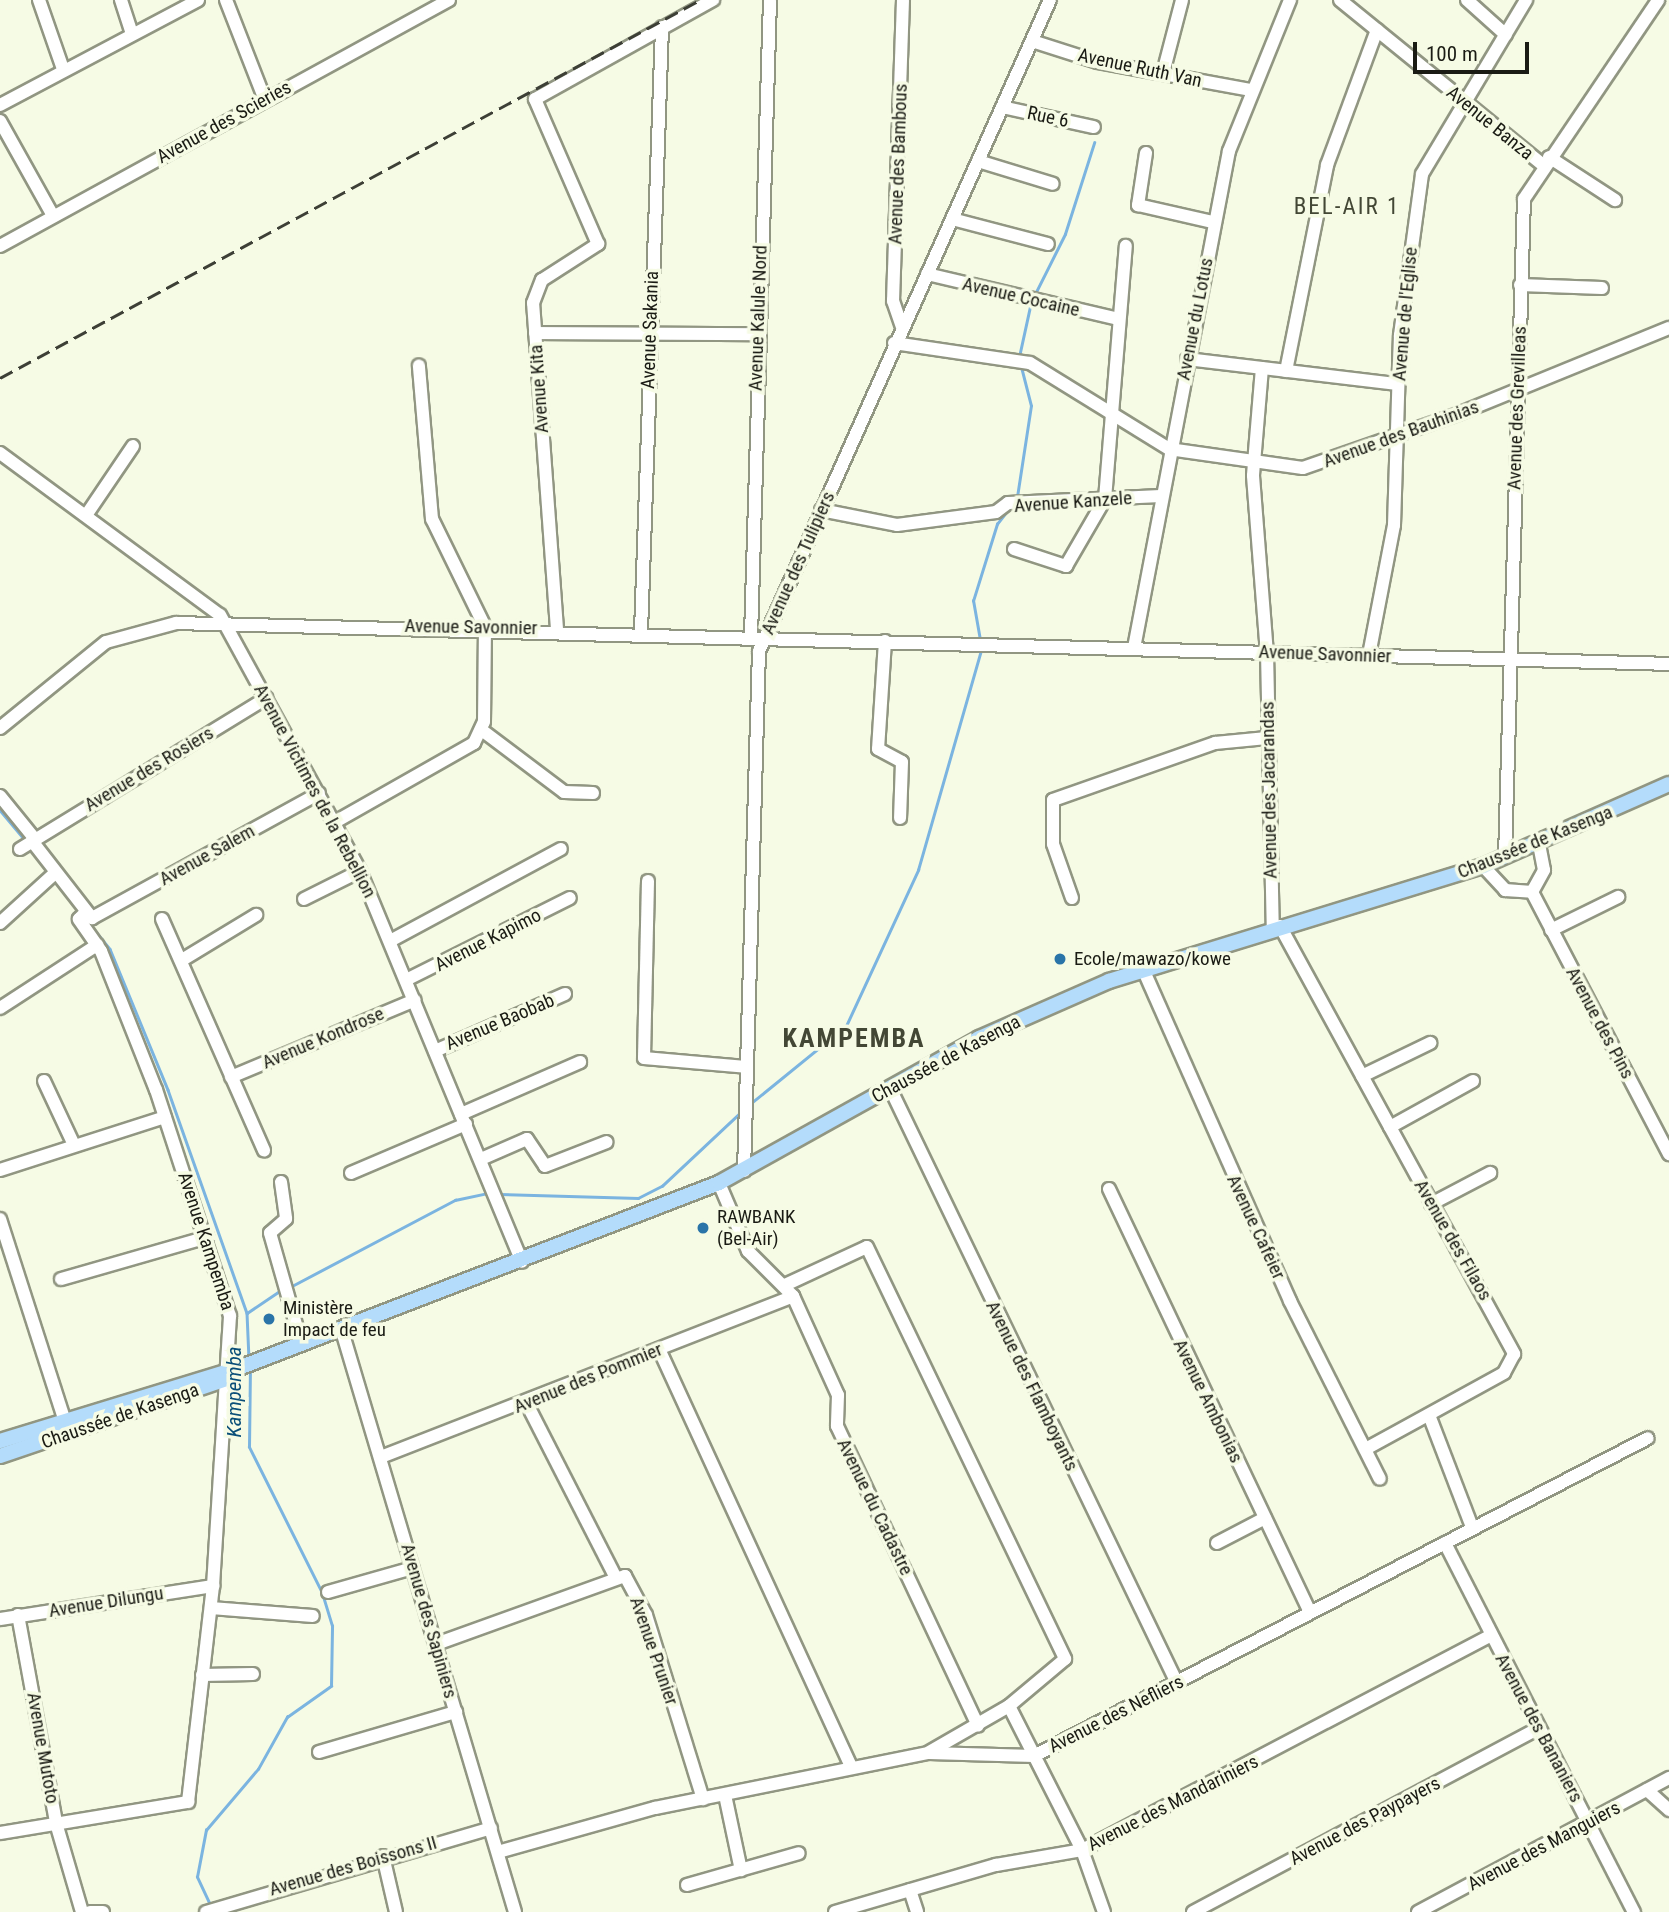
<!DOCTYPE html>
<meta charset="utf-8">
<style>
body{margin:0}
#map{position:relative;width:1669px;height:1912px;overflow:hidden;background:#f6fbe5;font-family:"Roboto Condensed",sans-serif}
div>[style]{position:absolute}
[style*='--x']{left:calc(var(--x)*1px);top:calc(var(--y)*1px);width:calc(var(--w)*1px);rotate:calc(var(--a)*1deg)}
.stream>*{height:2.5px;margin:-1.25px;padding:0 1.25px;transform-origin:1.25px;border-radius:1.25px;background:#7bb4e0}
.roads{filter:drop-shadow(2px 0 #919682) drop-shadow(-2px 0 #919682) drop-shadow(0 2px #919682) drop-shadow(0 -2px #919682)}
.minor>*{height:12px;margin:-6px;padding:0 6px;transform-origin:6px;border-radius:6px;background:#fff}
.major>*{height:14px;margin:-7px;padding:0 7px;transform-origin:7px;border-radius:7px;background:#b4dcfb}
.rail>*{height:2.5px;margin-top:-1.25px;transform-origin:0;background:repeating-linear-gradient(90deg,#3d3f36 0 14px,transparent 0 21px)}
.dots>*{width:19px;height:19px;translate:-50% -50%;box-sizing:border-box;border:4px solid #f6fbe5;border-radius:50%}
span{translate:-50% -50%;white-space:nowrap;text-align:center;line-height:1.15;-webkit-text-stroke:7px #f6fbe5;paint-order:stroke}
.street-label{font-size:19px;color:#1a1b14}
.poi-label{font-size:19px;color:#1a1b14}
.left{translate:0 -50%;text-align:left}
.water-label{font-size:21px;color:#094e78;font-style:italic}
.quarter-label{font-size:23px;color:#434735;letter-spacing:2px}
.district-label{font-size:26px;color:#434735;font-weight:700;letter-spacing:2px}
.scale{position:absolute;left:1413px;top:42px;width:116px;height:32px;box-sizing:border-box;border:4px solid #1a1b14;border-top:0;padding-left:9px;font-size:21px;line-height:24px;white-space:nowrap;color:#1a1b14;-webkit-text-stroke:5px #f6fbe5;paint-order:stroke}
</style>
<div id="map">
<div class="stream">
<i style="--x:1034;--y:296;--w:69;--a:-63.4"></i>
<i style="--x:1065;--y:234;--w:96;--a:-72.3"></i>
<i style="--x:1019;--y:357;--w:56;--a:-77.7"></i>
<i style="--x:1017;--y:497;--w:92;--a:-81.3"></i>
<i style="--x:1031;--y:406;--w:40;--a:-104.4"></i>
<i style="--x:980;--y:640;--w:40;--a:-100"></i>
<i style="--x:973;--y:601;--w:81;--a:-72.7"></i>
<i style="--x:997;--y:524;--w:16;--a:-52"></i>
<i style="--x:0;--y:810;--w:39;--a:50"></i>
<i style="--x:89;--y:923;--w:33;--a:51"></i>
<i style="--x:110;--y:949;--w:152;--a:67.6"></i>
<i style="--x:168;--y:1090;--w:237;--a:70.5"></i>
<i style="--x:247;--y:1313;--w:46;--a:87.5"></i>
<i style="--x:750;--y:1104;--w:124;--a:-39.1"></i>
<i style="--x:846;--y:1026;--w:172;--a:-65.2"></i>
<i style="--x:918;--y:870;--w:229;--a:-74"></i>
<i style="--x:499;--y:1194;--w:139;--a:1.6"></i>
<i style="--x:638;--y:1198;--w:27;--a:-27"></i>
<i style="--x:662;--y:1186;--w:110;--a:-43.2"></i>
<i style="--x:290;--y:1287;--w:187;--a:-27.8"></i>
<i style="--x:455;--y:1200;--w:35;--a:-12"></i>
<i style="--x:247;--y:1313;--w:41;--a:-34.1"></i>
<i style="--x:211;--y:1907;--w:33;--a:-115"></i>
<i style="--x:197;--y:1877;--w:48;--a:-79.2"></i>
<i style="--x:206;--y:1830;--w:80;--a:-49.6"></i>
<i style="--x:258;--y:1769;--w:60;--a:-60.9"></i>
<i style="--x:287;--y:1717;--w:54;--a:-35.2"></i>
<i style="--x:331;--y:1686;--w:60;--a:-89"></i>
<i style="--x:332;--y:1626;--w:34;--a:-107"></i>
<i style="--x:322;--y:1593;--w:163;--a:-116.6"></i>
<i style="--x:249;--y:1447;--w:78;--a:-89.3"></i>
</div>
<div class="roads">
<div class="minor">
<i style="--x:39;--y:0;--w:73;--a:70.8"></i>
<i style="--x:121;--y:0;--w:35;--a:72"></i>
<i style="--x:226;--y:0;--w:107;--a:68.7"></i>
<i style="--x:1340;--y:0;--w:262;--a:39.1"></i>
<i style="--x:1467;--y:0;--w:52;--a:41.9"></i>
<i style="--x:1032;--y:41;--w:69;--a:17.7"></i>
<i style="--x:1098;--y:62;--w:156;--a:10.4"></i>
<i style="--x:1163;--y:73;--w:75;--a:-75.4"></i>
<i style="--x:0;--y:105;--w:224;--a:-27.9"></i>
<i style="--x:1002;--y:107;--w:94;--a:12.3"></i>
<i style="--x:0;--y:121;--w:109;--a:60.8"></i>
<i style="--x:1146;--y:153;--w:53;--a:98.7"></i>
<i style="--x:1138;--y:205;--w:77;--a:12.8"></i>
<i style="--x:1549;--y:157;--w:79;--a:33.1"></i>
<i style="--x:978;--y:161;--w:78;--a:17"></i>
<i style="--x:952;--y:219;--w:99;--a:14.6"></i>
<i style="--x:0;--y:246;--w:512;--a:-28.72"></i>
<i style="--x:927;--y:274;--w:193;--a:13.2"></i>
<i style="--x:1520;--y:285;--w:82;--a:2.1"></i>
<i style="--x:902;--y:327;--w:28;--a:-109"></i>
<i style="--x:893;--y:301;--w:301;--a:-88.1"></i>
<i style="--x:535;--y:333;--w:223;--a:0.3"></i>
<i style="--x:894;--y:343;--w:137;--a:8.4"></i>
<i style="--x:1030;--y:363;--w:163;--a:31.7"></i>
<i style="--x:1169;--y:449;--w:135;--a:8.1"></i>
<i style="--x:1303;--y:468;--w:164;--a:-19.2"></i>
<i style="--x:1458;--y:414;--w:228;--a:-22.2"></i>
<i style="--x:1187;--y:359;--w:212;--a:6.8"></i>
<i style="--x:1262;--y:368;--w:108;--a:94.8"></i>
<i style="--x:1253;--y:476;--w:177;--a:85.5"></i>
<i style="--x:1267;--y:652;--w:277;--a:88.8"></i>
<i style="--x:1286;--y:371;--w:210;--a:-78.7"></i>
<i style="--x:1327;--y:165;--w:144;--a:-69.7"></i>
<i style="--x:0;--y:453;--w:273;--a:36.4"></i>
<i style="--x:220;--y:615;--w:292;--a:61.3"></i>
<i style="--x:360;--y:871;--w:423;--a:67.5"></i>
<i style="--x:821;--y:510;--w:77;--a:11.2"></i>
<i style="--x:897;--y:525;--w:100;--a:-7.5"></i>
<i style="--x:996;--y:512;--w:15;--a:-37"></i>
<i style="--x:1008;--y:503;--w:153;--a:-2.6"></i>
<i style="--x:87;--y:514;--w:82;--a:-55.9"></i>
<i style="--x:1014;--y:549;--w:55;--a:18.1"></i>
<i style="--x:1066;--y:566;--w:78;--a:-59.8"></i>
<i style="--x:1105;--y:499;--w:254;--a:-85.3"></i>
<i style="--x:557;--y:629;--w:327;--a:-94.2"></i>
<i style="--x:533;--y:303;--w:25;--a:-69"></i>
<i style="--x:542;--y:280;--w:67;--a:-32.7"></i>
<i style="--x:598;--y:244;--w:158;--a:-113.5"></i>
<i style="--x:535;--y:99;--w:204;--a:-29.1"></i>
<i style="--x:641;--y:632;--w:605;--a:-88.01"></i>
<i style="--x:751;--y:636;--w:636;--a:-88.29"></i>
<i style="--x:885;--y:641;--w:108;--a:93.7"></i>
<i style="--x:878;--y:749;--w:27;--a:28"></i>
<i style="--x:902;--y:762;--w:56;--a:92"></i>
<i style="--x:1134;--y:648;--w:506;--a:-79.18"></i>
<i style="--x:1229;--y:151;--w:163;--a:-68"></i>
<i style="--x:1369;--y:655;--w:132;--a:-79.1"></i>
<i style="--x:1394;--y:525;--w:190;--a:-88.2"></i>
<i style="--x:1400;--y:335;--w:162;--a:-82.2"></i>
<i style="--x:1422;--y:174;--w:203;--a:-59.1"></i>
<i style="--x:0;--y:728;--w:136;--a:-39.1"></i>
<i style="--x:106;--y:642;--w:73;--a:-15.2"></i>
<i style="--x:176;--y:623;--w:1494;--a:1.57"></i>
<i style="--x:483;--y:731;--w:101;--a:37"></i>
<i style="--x:564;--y:792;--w:29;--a:2"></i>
<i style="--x:0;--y:796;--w:55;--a:50.9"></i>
<i style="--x:335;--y:822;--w:160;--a:-29.6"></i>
<i style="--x:474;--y:743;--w:23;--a:-65"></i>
<i style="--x:484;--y:722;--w:95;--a:-89.4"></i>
<i style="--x:485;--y:627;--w:120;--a:-116.1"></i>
<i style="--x:432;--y:519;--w:154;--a:-94.9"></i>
<i style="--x:32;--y:841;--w:98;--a:52.1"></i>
<i style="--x:92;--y:918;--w:259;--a:-28.8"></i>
<i style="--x:20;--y:849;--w:289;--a:-31.5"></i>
<i style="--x:1505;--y:857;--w:658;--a:-88.35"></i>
<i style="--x:1524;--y:199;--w:240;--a:-56"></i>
<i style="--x:1483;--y:866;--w:33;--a:47"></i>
<i style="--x:1505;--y:890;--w:27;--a:4"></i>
<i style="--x:1532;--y:892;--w:25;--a:-61"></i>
<i style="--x:1544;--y:870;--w:26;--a:-101"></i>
<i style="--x:648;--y:881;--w:177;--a:91.3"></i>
<i style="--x:644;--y:1058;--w:102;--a:5"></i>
<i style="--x:1532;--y:892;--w:296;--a:62.4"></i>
<i style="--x:1072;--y:898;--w:57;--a:-109.4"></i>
<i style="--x:1053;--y:844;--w:44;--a:-90"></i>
<i style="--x:1053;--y:800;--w:172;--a:-19.4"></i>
<i style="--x:1215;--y:743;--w:52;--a:-5.5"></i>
<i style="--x:304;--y:899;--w:63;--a:-26.6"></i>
<i style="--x:162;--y:919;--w:253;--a:66.2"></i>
<i style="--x:0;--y:923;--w:74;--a:-42.3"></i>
<i style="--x:1280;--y:926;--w:488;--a:61.3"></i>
<i style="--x:1514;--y:1354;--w:21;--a:118"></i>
<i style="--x:1504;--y:1373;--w:158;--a:151.2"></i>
<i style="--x:1551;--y:930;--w:75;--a:-26.2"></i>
<i style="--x:390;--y:941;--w:194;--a:-28.3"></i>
<i style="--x:182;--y:960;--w:87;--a:-31.3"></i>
<i style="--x:1143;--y:969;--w:363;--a:66.1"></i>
<i style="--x:1290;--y:1301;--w:199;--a:63.2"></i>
<i style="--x:406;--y:980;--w:183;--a:-26.6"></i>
<i style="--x:0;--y:1008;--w:116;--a:-33"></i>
<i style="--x:435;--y:1051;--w:142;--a:-23.7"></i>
<i style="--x:1362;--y:1076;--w:76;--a:-25.9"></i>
<i style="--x:231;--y:1077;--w:199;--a:-22.7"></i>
<i style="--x:44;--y:1081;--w:71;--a:64.9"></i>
<i style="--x:890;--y:1088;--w:661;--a:64.25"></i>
<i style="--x:461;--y:1114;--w:130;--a:-23.6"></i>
<i style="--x:1390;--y:1127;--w:95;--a:-29"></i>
<i style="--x:481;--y:1159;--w:50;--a:-23.5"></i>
<i style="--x:527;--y:1139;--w:32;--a:56"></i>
<i style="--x:545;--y:1166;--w:66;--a:-21.2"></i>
<i style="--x:0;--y:1170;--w:173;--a:-17.8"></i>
<i style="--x:744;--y:1171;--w:520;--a:-88.35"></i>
<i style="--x:759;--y:651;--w:713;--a:-65.92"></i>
<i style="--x:351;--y:1173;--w:125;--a:-23.1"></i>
<i style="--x:281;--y:1182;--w:37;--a:82"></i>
<i style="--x:286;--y:1219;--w:21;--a:139"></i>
<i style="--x:270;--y:1233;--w:116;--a:74.1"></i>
<i style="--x:719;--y:1183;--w:74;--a:66.9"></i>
<i style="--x:748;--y:1251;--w:64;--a:45"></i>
<i style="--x:793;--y:1296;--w:109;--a:65.6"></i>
<i style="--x:838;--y:1395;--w:31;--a:92"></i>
<i style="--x:837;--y:1426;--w:331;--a:64.8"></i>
<i style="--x:1109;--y:1189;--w:469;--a:64.6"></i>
<i style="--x:1431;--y:1204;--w:67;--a:-27.7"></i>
<i style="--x:0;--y:1219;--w:212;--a:72.2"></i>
<i style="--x:61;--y:1279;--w:152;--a:-16"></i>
<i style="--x:785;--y:1285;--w:90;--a:-24.9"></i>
<i style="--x:867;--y:1247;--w:457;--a:64.3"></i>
<i style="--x:1065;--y:1659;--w:73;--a:140"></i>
<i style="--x:1009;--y:1706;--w:92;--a:150.1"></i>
<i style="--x:342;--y:1331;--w:606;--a:73.42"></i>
<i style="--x:659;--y:1349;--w:461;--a:65.3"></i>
<i style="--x:527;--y:1404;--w:195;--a:62.9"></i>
<i style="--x:1429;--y:1415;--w:120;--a:69"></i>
<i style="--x:381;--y:1457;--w:442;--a:-21.3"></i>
<i style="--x:1217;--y:1543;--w:54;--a:-27.5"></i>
<i style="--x:1445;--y:1543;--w:415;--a:62.9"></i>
<i style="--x:328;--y:1592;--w:88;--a:-15.8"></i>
<i style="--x:211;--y:1608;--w:102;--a:4.5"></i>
<i style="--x:18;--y:1615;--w:211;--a:79.6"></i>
<i style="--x:56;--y:1823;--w:93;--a:73.7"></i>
<i style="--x:0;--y:1619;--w:216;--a:-8.8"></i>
<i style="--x:436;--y:1644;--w:201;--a:-19.8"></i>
<i style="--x:625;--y:1576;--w:44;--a:61.7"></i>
<i style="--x:646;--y:1615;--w:193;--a:72.8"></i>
<i style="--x:202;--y:1675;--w:51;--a:-1.1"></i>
<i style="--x:1009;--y:1706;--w:161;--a:63.1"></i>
<i style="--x:1082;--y:1850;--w:66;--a:70.5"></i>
<i style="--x:319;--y:1752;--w:143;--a:-16.3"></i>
<i style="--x:1647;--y:1790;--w:30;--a:42"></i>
<i style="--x:725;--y:1795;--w:77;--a:78"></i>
<i style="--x:0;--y:1833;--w:191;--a:-9.4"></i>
<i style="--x:188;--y:1802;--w:217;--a:-83.4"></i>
<i style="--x:213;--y:1586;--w:271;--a:-86.4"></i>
<i style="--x:230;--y:1316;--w:238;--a:-108.1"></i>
<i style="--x:156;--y:1090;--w:149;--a:-111.6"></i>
<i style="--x:101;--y:951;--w:39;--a:-125"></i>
<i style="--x:79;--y:919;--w:8;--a:-45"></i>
<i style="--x:498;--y:1852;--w:163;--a:-15.7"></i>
<i style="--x:655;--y:1808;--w:279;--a:-11.4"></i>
<i style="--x:929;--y:1753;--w:105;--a:1.6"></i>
<i style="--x:1034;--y:1756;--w:691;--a:-27.38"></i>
<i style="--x:383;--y:1856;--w:57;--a:76.9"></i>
<i style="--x:687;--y:1885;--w:116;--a:-15.9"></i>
<i style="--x:910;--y:1890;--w:23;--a:72"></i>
<i style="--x:90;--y:1912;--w:13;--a:0"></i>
<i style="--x:206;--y:1912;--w:297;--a:-16.4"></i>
<i style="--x:835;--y:1912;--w:168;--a:-16.3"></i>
<i style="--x:996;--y:1865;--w:87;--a:-9.9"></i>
<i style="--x:1082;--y:1850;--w:461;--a:-27.7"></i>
<i style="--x:1193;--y:1912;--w:390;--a:-28"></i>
<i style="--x:1418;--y:1912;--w:285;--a:-28.1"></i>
</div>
<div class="major">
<i style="--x:0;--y:1441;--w:247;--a:-17"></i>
<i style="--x:0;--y:1456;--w:242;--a:-18.8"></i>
<i style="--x:229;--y:1378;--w:11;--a:-52"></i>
<i style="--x:236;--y:1369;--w:518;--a:-21.06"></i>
<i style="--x:719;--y:1183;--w:298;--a:-29.1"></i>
<i style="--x:979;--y:1038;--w:142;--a:-23.7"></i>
<i style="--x:1109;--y:981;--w:391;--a:-17.1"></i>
<i style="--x:1483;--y:866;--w:203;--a:-23.8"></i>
</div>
</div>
<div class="rail">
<i style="--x:0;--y:378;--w:796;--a:-28.37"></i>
</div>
<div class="dots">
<i style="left:1060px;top:959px;background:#2a74a8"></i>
<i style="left:703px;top:1228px;background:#2a74a8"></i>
<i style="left:269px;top:1319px;background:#2a74a8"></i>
</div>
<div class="street-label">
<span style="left:1140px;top:68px;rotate:12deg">Avenue Ruth Van</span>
<span style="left:1048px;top:117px;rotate:12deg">Rue 6</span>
<span style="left:224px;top:122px;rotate:-29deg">Avenue des Scieries</span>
<span style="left:1490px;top:123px;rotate:39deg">Avenue Banza</span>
<span style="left:898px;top:164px;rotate:-88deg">Avenue des Bambous</span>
<span style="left:1021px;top:297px;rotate:13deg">Avenue Cocaine</span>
<span style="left:1405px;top:314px;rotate:-85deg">Avenue de l'Eglise</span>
<span style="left:758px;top:318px;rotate:-88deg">Avenue Kalule Nord</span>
<span style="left:1195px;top:319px;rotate:-79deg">Avenue du Lotus</span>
<span style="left:650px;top:330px;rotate:-88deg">Avenue Sakania</span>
<span style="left:539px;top:389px;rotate:-94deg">Avenue Kita</span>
<span style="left:1517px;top:408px;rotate:-88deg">Avenue des Grevilleas</span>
<span style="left:1401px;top:434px;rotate:-20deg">Avenue des Bauhinias</span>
<span style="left:1073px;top:502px;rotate:-4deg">Avenue Kanzele</span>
<span style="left:798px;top:563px;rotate:-66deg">Avenue des Tulipiers</span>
<span style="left:471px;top:627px;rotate:1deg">Avenue Savonnier</span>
<span style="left:1325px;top:654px;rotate:2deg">Avenue Savonnier</span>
<span style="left:149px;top:769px;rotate:-31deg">Avenue des Rosiers</span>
<span style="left:1269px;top:790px;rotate:-91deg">Avenue des Jacarandas</span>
<span style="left:315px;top:791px;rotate:62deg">Avenue Victimes de la Rebellion</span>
<span style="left:1535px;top:842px;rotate:-22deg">Chaussée de Kasenga</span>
<span style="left:207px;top:855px;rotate:-29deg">Avenue Salem</span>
<span style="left:488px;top:940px;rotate:-27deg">Avenue Kapimo</span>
<span style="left:500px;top:1022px;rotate:-23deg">Avenue Baobab</span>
<span style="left:1600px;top:1023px;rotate:62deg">Avenue des Pins</span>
<span style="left:323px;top:1038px;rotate:-23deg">Avenue Kondrose</span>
<span style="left:946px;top:1059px;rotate:-28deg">Chaussée de Kasenga</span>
<span style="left:1256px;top:1227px;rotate:65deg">Avenue Cafeier</span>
<span style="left:1453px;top:1240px;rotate:60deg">Avenue des Filaos</span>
<span style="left:206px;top:1241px;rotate:72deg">Avenue Kampemba</span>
<span style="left:588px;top:1378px;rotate:-22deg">Avenue des Pommier</span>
<span style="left:1032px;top:1386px;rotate:64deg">Avenue des Flamboyants</span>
<span style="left:1208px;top:1401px;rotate:64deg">Avenue Ambonias</span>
<span style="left:120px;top:1416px;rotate:-19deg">Chaussée de Kasenga</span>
<span style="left:875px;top:1507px;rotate:64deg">Avenue du Cadastre</span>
<span style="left:106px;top:1602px;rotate:-9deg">Avenue Dilungu</span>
<span style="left:429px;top:1621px;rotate:74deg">Avenue des Sapiniers</span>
<span style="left:654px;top:1651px;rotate:71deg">Avenue Prunier</span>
<span style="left:1116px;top:1714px;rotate:-27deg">Avenue des Nefliers</span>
<span style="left:1539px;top:1728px;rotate:62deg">Avenue des Bananiers</span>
<span style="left:43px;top:1748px;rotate:80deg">Avenue Mutoto</span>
<span style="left:1173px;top:1803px;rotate:-27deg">Avenue des Mandariniers</span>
<span style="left:1365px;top:1821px;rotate:-28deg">Avenue des Paypayers</span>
<span style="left:1544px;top:1846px;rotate:-28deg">Avenue des Manguiers</span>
<span style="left:353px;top:1866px;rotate:-16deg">Avenue des Boissons II</span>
</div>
<div class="poi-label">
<span class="left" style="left:1074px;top:959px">Ecole/mawazo/kowe</span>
<span class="left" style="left:717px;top:1228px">RAWBANK<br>(Bel-Air)</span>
<span class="left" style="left:283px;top:1319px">Ministère<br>Impact de feu</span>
</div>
<div class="water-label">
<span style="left:234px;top:1392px;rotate:-90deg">Kampemba</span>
</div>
<div class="quarter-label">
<span style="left:1347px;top:207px">BEL-AIR 1</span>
</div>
<div class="district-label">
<span style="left:854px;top:1039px">KAMPEMBA</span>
</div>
<div class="scale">100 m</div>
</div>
